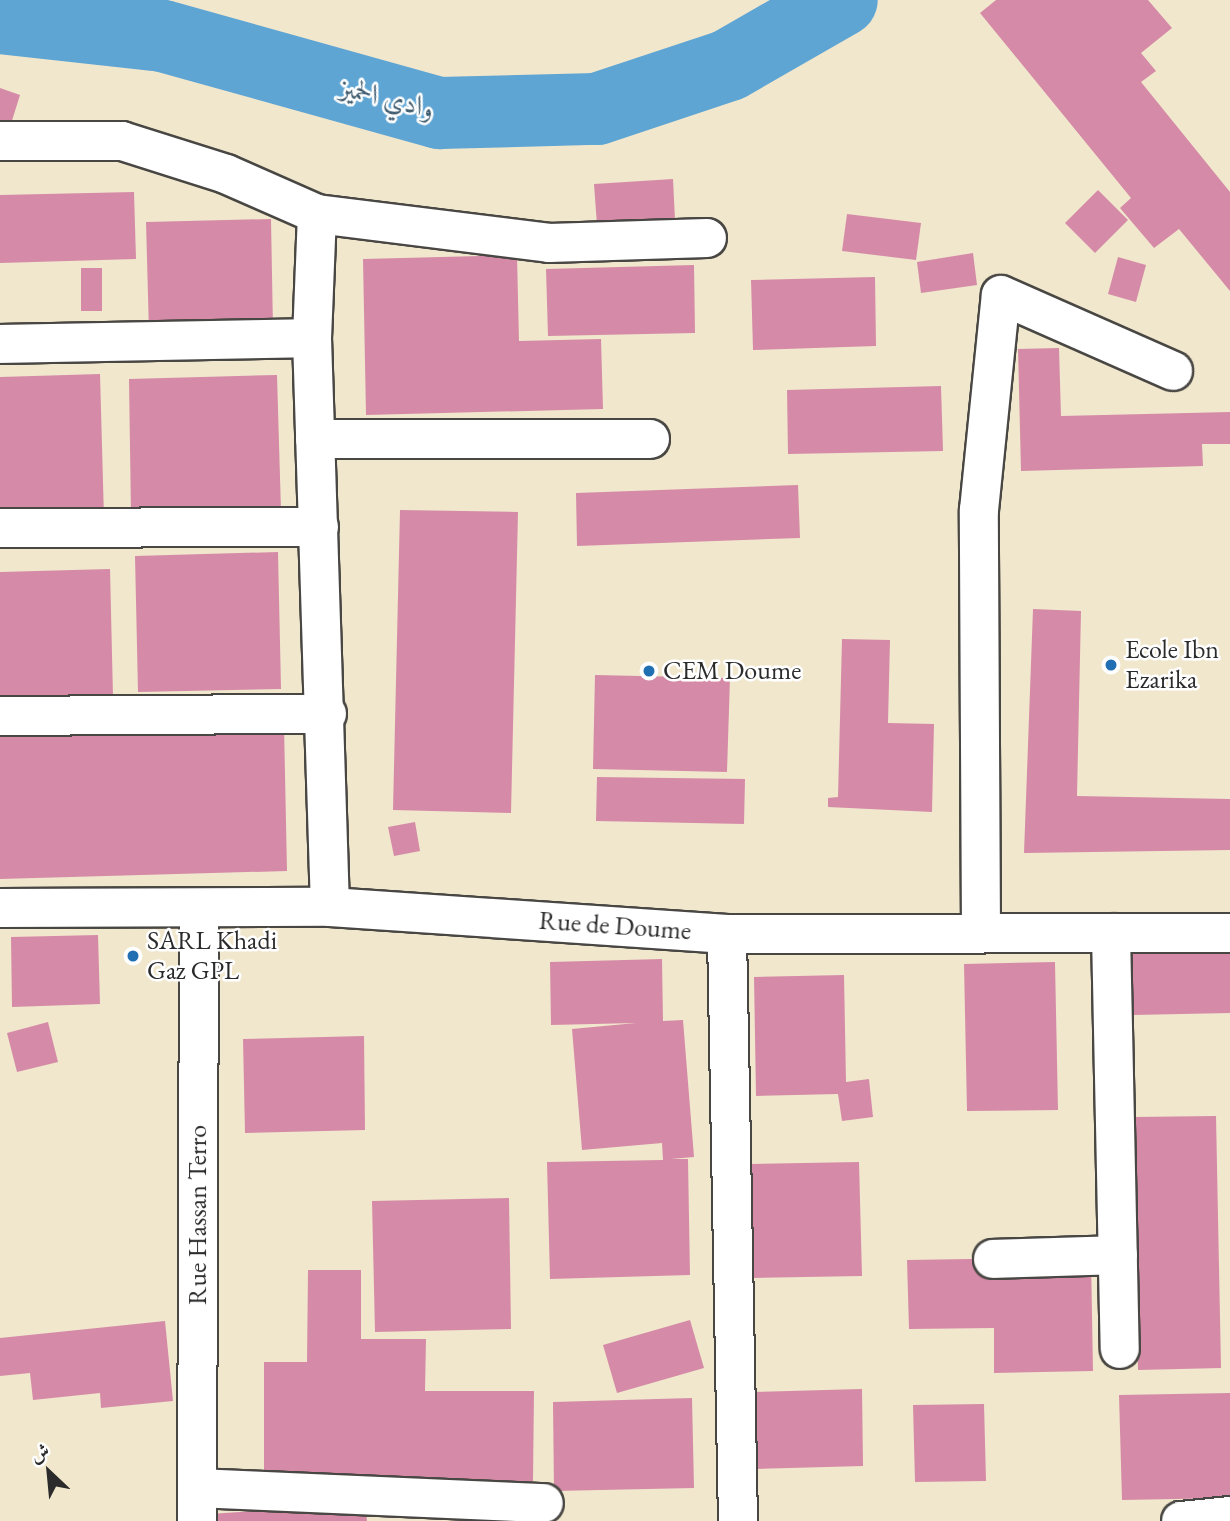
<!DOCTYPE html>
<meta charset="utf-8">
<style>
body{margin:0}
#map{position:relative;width:1230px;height:1521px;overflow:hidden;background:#f1e7cd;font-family:"EB Garamond",Amiri,serif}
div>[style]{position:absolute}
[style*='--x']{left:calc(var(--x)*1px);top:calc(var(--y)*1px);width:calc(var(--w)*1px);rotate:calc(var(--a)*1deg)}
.river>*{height:72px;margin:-36px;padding:0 36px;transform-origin:36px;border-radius:36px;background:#5ea5d4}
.building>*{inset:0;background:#d58ba7}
.roads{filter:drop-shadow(2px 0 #494743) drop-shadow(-2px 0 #494743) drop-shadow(0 2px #494743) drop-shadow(0 -2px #494743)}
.minor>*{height:38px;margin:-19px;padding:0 19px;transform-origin:19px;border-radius:19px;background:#fff}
.dots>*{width:19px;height:19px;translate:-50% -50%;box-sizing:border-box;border:4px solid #fff;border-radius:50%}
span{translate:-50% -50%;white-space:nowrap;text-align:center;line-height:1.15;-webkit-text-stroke:5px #fff;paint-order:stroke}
.poi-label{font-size:26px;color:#2b2b2b}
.left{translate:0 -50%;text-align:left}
.street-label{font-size:26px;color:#2b2b2b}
.water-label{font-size:28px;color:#3f5c6f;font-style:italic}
.north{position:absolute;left:14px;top:1437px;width:70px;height:70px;-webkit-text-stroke:5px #fff;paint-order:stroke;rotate:334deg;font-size:19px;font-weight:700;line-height:28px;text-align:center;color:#2b2b2b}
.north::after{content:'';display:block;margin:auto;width:24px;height:32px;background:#2b2b2b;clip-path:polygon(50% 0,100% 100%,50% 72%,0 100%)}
</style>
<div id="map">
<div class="river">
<i style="--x:0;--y:18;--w:164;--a:6.3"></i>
<i style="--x:163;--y:36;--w:287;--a:15.6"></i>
<i style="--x:439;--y:113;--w:158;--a:-1.5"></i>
<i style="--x:597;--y:109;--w:139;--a:-18.4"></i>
<i style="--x:729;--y:65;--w:130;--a:-29.9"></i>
</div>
<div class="building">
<i style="clip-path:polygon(996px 0,1148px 0,1172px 28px,1141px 53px,1156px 71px,1141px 82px,1230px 192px,1230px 291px,1179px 229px,1154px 248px,1120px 208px,1131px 198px,980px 13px)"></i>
<i style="clip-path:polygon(0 88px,20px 95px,10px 127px,0 124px)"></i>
<i style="clip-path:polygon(673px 179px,675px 220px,597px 225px,594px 184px)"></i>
<i style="clip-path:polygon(1098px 190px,1128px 220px,1095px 253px,1065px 223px)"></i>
<i style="clip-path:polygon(134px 192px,136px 259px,0 263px,0 195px)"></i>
<i style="clip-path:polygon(847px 214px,921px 223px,916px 260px,842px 251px)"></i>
<i style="clip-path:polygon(271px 219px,273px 329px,149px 332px,146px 222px)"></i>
<i style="clip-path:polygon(973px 253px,977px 285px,921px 293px,917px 262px)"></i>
<i style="clip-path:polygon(517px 255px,519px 341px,601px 339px,603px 409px,366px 415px,363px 259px)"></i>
<i style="clip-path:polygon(1118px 257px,1146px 265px,1136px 302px,1108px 294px)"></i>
<i style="clip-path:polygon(694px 265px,695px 333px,548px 336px,546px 269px)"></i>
<i style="clip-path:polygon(81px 268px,102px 268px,102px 311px,81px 311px)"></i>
<i style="clip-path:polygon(875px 277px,876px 346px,753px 350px,751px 280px)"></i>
<i style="clip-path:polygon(1059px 348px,1061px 416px,1230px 412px,1230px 444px,1202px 444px,1203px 466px,1021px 471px,1018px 349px)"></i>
<i style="clip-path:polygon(100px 374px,104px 518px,0 521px,0 377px)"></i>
<i style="clip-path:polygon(277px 375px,281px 511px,131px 515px,129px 379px)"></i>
<i style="clip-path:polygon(941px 386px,943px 451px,788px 454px,787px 390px)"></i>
<i style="clip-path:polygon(798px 485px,800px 538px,577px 546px,576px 493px)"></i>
<i style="clip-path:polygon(400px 510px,518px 512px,511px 813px,393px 810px)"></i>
<i style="clip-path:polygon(278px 552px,281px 689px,138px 692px,135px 556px)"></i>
<i style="clip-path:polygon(110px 569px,113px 697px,0 699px,0 572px)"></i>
<i style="clip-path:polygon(1033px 609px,1081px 611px,1077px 796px,1230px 799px,1230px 850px,1024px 853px)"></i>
<i style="clip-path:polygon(842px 639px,890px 640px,888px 723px,934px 724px,932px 812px,828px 807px,828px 798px,838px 797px)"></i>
<i style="clip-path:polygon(595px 675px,730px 678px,727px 772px,593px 769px)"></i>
<i style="clip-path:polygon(284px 726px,287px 871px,0 879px,0 733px)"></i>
<i style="clip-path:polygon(597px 777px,745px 779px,744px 824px,596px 821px)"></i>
<i style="clip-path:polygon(415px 822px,420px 851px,394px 856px,388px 827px)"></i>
<i style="clip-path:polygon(98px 935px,100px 1004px,12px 1007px,11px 937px)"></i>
<i style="clip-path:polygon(1230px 950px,1230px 1013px,1133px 1015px,1132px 952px)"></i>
<i style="clip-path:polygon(662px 959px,663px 1021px,683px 1020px,694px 1157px,671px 1159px,688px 1159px,690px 1275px,550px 1279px,547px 1162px,663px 1160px,662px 1143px,582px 1150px,572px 1029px,636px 1023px,551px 1025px,550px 962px)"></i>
<i style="clip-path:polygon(1055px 962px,1058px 1110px,967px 1111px,964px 964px)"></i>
<i style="clip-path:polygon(844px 975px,846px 1082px,869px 1079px,873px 1117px,842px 1121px,838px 1094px,756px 1096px,754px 977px)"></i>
<i style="clip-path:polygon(48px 1022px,58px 1062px,17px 1072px,7px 1033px)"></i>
<i style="clip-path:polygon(364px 1036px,365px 1130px,245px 1133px,243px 1039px)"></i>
<i style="clip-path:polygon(1216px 1116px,1221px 1368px,1138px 1370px,1133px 1117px)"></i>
<i style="clip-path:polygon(859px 1162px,862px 1276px,753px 1278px,751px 1164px)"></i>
<i style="clip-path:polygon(509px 1198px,511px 1329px,375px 1332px,372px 1201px)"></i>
<i style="clip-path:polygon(1091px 1257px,1093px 1371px,994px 1373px,994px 1328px,909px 1329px,907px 1260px)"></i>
<i style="clip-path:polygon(308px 1270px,361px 1270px,361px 1339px,426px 1339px,425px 1391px,534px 1391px,533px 1481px,264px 1481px,264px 1362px,307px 1362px)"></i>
<i style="clip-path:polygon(690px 1320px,704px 1368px,617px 1393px,603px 1345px)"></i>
<i style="clip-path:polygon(165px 1321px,173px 1401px,101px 1408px,100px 1393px,33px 1400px,30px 1373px,0 1376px,0 1338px)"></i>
<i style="clip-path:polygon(862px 1389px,863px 1466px,753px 1469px,752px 1392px)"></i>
<i style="clip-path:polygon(1230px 1393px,1230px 1498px,1122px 1500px,1119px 1395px)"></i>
<i style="clip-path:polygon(692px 1398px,694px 1488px,554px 1491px,553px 1402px)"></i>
<i style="clip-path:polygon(984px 1404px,986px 1481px,915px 1482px,913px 1405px)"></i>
<i style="clip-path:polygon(365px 1504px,367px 1521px,210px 1521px,209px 1514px)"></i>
</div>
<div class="roads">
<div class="minor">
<i style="--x:0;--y:141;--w:122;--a:0"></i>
<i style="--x:122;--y:141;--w:109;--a:17.6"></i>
<i style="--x:226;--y:174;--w:99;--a:23.7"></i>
<i style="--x:317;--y:214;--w:234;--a:7.1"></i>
<i style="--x:549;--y:243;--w:158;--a:-1.8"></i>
<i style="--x:317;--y:214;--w:124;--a:92.3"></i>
<i style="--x:312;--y:338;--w:569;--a:88.19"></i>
<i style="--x:0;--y:344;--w:312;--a:-1.1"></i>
<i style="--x:315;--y:439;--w:335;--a:0"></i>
<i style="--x:0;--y:528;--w:319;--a:-0.2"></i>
<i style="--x:0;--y:716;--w:327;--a:-0.4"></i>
<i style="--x:0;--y:908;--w:330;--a:-0.2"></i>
<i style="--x:330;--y:907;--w:398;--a:3.9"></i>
<i style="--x:727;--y:934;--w:503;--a:-0.11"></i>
<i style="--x:981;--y:933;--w:423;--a:-90.3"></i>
<i style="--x:979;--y:510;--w:216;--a:-84.2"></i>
<i style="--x:1001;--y:295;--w:188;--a:23.8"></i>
<i style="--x:1111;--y:933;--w:416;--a:88.8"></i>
<i style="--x:727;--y:934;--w:587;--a:88.93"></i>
<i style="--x:993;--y:1259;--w:125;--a:-1.8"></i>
<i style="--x:198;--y:1488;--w:346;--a:2.5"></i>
<i style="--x:197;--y:1521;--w:611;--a:-89.81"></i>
<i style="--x:1181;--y:1521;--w:49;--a:-5.8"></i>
</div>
</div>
<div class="dots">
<i style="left:1111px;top:665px;background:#1f6fb2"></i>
<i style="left:649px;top:671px;background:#1f6fb2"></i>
<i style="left:133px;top:956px;background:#1f6fb2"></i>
</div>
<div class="poi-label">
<span class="left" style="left:1125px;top:665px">Ecole Ibn<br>Ezarika</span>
<span class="left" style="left:663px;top:671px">CEM Doume</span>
<span class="left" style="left:147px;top:956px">SARL Khadi<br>Gaz GPL</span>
</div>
<div class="street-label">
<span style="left:615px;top:926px;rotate:4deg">Rue de Doume</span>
<span style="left:198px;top:1215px;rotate:-90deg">Rue Hassan Terro</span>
</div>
<div class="water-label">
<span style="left:388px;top:97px;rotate:14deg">وادي الحميز</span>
</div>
<div class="north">ش</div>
</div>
